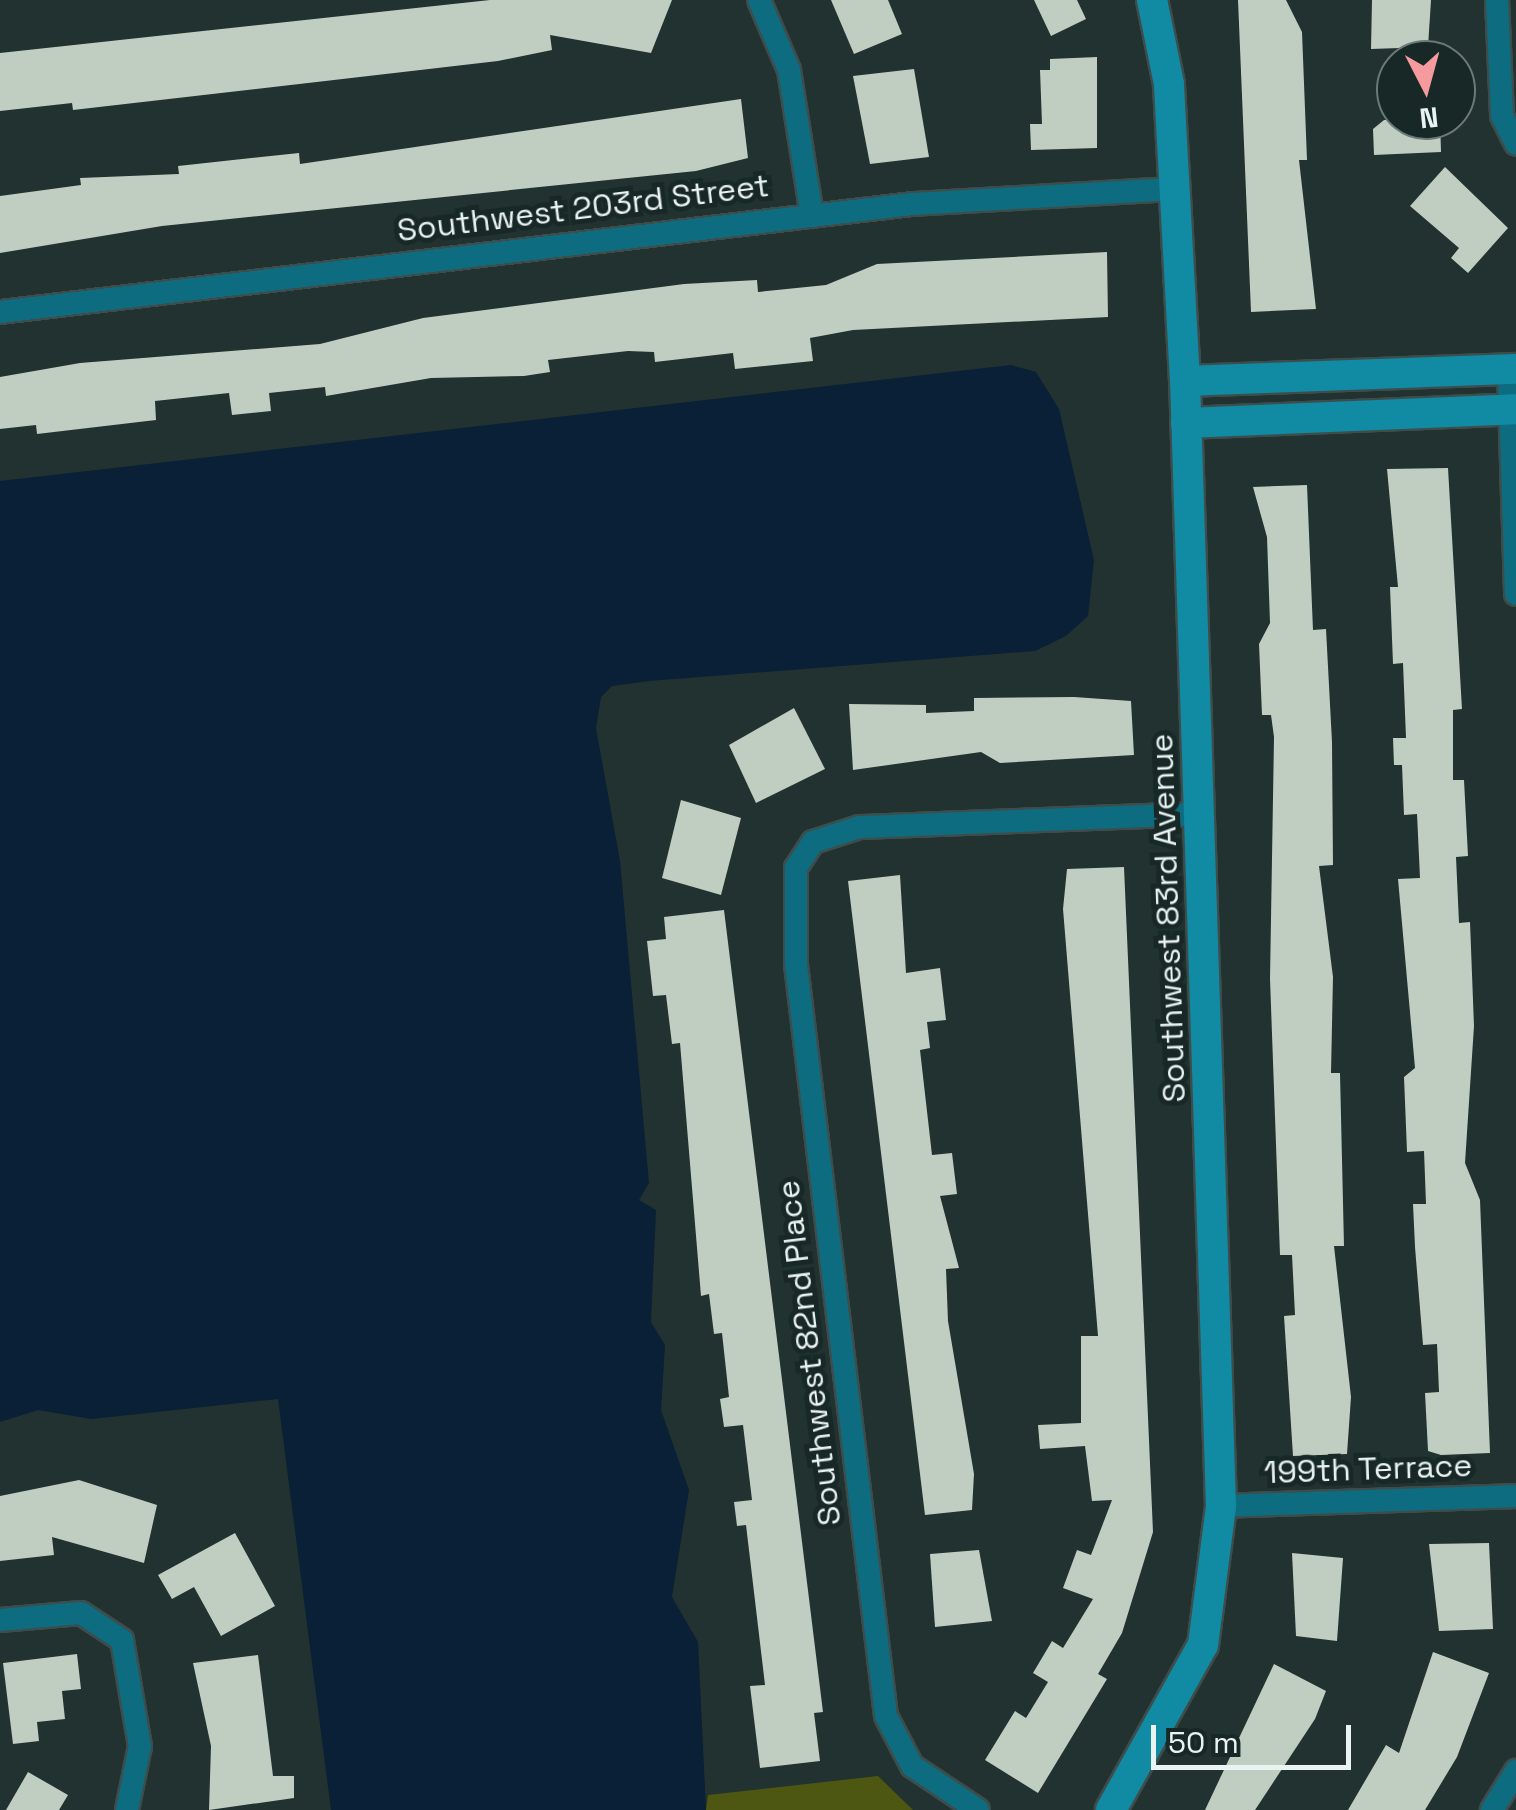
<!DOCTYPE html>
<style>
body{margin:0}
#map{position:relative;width:1516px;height:1810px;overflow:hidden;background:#213230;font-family:"Space Grotesk",sans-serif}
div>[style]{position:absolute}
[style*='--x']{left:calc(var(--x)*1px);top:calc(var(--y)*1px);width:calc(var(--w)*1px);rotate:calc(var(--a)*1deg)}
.green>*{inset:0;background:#4d5712}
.water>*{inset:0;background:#092036}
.building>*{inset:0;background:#bfcec1}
.roads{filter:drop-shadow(2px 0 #3d4d4b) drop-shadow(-2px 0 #3d4d4b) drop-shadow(0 2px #3d4d4b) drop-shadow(0 -2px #3d4d4b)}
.street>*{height:22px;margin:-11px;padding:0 11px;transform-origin:11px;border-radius:11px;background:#0e6c80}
.secondary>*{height:30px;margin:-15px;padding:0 15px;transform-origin:15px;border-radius:15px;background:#118ba4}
span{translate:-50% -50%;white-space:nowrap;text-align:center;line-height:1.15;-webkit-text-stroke:10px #172826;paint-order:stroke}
.street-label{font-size:32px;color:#e9f3f1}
.north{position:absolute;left:1376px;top:40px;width:100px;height:100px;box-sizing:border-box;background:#172826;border:2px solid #6b7977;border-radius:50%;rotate:174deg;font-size:28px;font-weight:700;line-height:40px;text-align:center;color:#e9f3f1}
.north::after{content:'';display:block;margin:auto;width:35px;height:45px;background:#f59b9e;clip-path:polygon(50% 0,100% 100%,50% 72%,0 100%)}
.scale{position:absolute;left:1151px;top:1725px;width:200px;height:45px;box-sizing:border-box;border:5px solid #e9f3f1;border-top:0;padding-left:12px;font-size:30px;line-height:35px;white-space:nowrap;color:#e9f3f1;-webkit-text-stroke:8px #172826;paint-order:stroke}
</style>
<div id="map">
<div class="green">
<i style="clip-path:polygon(878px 1776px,913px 1810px,706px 1810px,708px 1795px)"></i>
</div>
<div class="water">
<i style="clip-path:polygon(1011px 365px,1036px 372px,1059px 409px,1094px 560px,1088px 616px,1066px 636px,1035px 651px,649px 681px,612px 686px,601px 697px,596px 728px,620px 861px,649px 1183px,639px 1200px,656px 1210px,651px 1322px,665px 1345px,661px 1410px,689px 1490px,672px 1597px,698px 1642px,706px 1810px,331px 1810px,278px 1399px,92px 1419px,38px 1410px,0 1422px,0 481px)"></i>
</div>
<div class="building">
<i style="clip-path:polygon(490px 0,672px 0,651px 53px,550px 35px,552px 50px,498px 61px,73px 110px,72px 103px,0 111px,0 53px)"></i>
<i style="clip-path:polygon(831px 0,888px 0,902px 34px,854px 54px)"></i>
<i style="clip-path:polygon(1034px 0,1077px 0,1086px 19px,1051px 36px)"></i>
<i style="clip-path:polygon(1238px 0,1286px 0,1302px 32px,1307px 160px,1299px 160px,1316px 309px,1251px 312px)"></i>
<i style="clip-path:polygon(1372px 0,1431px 0,1428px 47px,1371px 49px)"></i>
<i style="clip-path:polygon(1097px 57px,1097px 148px,1031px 150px,1030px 124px,1042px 124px,1040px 70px,1050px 70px,1050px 59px)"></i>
<i style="clip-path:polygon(914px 69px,929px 157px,870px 164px,853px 76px)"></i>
<i style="clip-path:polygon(741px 99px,748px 158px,696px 171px,162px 226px,0 253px,0 196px,81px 185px,80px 178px,179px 174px,178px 166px,299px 153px,300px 164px)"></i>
<i style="clip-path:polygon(1384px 120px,1440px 120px,1441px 152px,1374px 155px,1373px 129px)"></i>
<i style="clip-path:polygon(1445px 167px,1508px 228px,1468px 273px,1451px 258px,1459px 248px,1410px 206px)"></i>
<i style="clip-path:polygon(1107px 252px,1108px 317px,853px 330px,810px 338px,813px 361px,735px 369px,733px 353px,655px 362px,654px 352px,628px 351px,548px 360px,550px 372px,524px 376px,431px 378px,326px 396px,325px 387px,269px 393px,271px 411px,232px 415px,229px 393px,155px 401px,156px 420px,37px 434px,36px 425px,0 429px,0 377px,80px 363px,320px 344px,423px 318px,684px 284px,757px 280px,758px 292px,826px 285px,877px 264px)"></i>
<i style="clip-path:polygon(1448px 468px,1462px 709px,1453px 710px,1453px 780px,1464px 780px,1468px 856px,1456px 857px,1459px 923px,1470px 922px,1474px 1026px,1465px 1163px,1480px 1200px,1490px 1453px,1441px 1455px,1428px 1451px,1425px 1393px,1439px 1392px,1437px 1344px,1423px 1345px,1415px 1247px,1413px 1204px,1426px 1204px,1424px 1151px,1407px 1152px,1404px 1077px,1415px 1068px,1398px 879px,1420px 878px,1417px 814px,1404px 815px,1402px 765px,1394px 765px,1393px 738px,1406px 738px,1403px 663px,1393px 664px,1390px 587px,1398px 587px,1387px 469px)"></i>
<i style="clip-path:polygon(1307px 485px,1313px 630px,1326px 629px,1332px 742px,1333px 865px,1319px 866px,1333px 977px,1331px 1073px,1340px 1073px,1344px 1246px,1334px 1246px,1351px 1397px,1347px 1454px,1293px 1456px,1284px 1316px,1295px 1315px,1292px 1255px,1280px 1255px,1270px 979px,1274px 737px,1271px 715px,1262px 715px,1259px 644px,1270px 623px,1267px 537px,1253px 487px)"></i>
<i style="clip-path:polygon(1074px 697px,1131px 701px,1134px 755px,1000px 763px,981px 752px,853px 770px,849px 704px,926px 705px,926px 713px,974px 711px,974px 698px)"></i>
<i style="clip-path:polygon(794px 708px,825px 769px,756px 803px,729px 745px)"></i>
<i style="clip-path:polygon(681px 800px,741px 818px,721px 895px,662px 878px)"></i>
<i style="clip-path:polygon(1124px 867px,1153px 1532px,1122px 1633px,1098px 1674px,1107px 1679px,1038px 1793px,985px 1760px,1015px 1711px,1026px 1718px,1048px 1682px,1033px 1673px,1052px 1641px,1063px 1648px,1093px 1599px,1063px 1588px,1077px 1550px,1091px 1555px,1112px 1500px,1092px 1501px,1085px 1446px,1040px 1449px,1038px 1425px,1081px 1423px,1081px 1336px,1098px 1336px,1063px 909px,1067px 869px)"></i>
<i style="clip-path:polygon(900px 875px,906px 973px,940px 968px,946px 1020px,927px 1022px,930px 1048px,920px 1050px,932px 1155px,952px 1153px,957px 1194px,940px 1196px,959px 1268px,946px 1269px,948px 1321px,974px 1474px,972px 1510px,925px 1515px,848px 881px)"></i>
<i style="clip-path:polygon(724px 910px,823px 1712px,814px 1713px,820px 1761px,760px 1768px,750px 1686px,765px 1685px,746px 1525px,737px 1526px,734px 1502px,752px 1500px,743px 1425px,724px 1427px,720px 1399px,729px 1397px,722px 1333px,714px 1334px,709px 1294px,701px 1296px,680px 1043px,672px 1044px,666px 995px,653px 996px,647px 941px,666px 939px,664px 917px)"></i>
<i style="clip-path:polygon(79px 1480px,157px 1505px,144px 1563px,52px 1537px,54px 1555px,0 1561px,0 1496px)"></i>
<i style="clip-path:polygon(235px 1533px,275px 1606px,221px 1636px,194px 1587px,172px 1599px,158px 1575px)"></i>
<i style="clip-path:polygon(1489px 1543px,1493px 1629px,1439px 1631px,1429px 1544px)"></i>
<i style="clip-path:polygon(979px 1550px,992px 1621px,935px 1627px,930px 1554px)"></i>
<i style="clip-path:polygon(1292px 1553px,1343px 1558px,1337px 1641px,1296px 1636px)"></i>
<i style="clip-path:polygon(1433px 1652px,1489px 1673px,1457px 1757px,1425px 1810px,1348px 1810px,1386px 1745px,1399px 1753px)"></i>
<i style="clip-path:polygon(77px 1654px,81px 1689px,62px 1691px,65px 1719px,37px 1722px,39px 1741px,13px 1744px,3px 1663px)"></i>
<i style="clip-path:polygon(258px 1655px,273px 1776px,294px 1776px,294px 1798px,209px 1810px,211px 1746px,193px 1663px)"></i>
<i style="clip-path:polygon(1274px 1664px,1326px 1691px,1315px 1719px,1255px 1810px,1205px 1810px)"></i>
<i style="clip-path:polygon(28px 1772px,68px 1795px,59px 1810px,6px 1810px)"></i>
</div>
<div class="roads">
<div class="street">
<i style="--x:759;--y:0;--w:76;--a:66.8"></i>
<i style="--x:789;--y:70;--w:148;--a:81"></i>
<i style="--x:1497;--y:0;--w:116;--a:87.5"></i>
<i style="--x:1502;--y:116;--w:31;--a:63"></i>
<i style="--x:0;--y:312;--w:919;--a:-6.75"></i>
<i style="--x:913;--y:204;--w:262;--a:-3.3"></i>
<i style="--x:1509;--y:369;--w:225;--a:88.2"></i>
<i style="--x:1221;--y:1506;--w:295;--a:-1.9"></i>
<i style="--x:0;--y:1620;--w:81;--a:-4.9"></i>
<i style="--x:81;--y:1613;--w:49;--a:33.4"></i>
<i style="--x:122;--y:1640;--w:108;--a:80.4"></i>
<i style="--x:140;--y:1746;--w:65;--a:101.5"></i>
<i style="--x:978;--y:1810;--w:79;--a:-146.3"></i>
<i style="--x:912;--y:1766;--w:56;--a:-117.5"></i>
<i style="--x:886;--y:1716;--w:756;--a:-96.83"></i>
<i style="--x:796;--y:965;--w:97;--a:-90"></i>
<i style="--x:796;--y:868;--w:31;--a:-57"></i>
<i style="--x:813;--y:842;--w:49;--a:-17.7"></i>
<i style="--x:860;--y:827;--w:339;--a:-2.2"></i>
<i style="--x:1492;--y:1810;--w:46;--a:-58.4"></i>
</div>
<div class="secondary">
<i style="--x:1185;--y:381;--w:331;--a:-2.1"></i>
<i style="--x:1186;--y:423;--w:330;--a:-2.4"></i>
<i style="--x:1111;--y:1810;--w:189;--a:-60.9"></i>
<i style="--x:1203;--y:1645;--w:140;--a:-82.6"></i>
<i style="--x:1221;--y:1506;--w:1126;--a:-91.83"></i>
<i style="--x:1185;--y:381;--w:297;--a:-93.1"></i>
<i style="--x:1169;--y:84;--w:86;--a:-101.4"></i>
</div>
</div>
<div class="street-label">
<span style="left:583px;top:208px;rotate:-7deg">Southwest 203rd Street</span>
<span style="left:1168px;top:918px;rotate:-92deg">Southwest 83rd Avenue</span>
<span style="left:809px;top:1353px;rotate:-97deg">Southwest 82nd Place</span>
<span style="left:1368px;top:1469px;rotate:-2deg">199th Terrace</span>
</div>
<div class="north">N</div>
<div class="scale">50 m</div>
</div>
